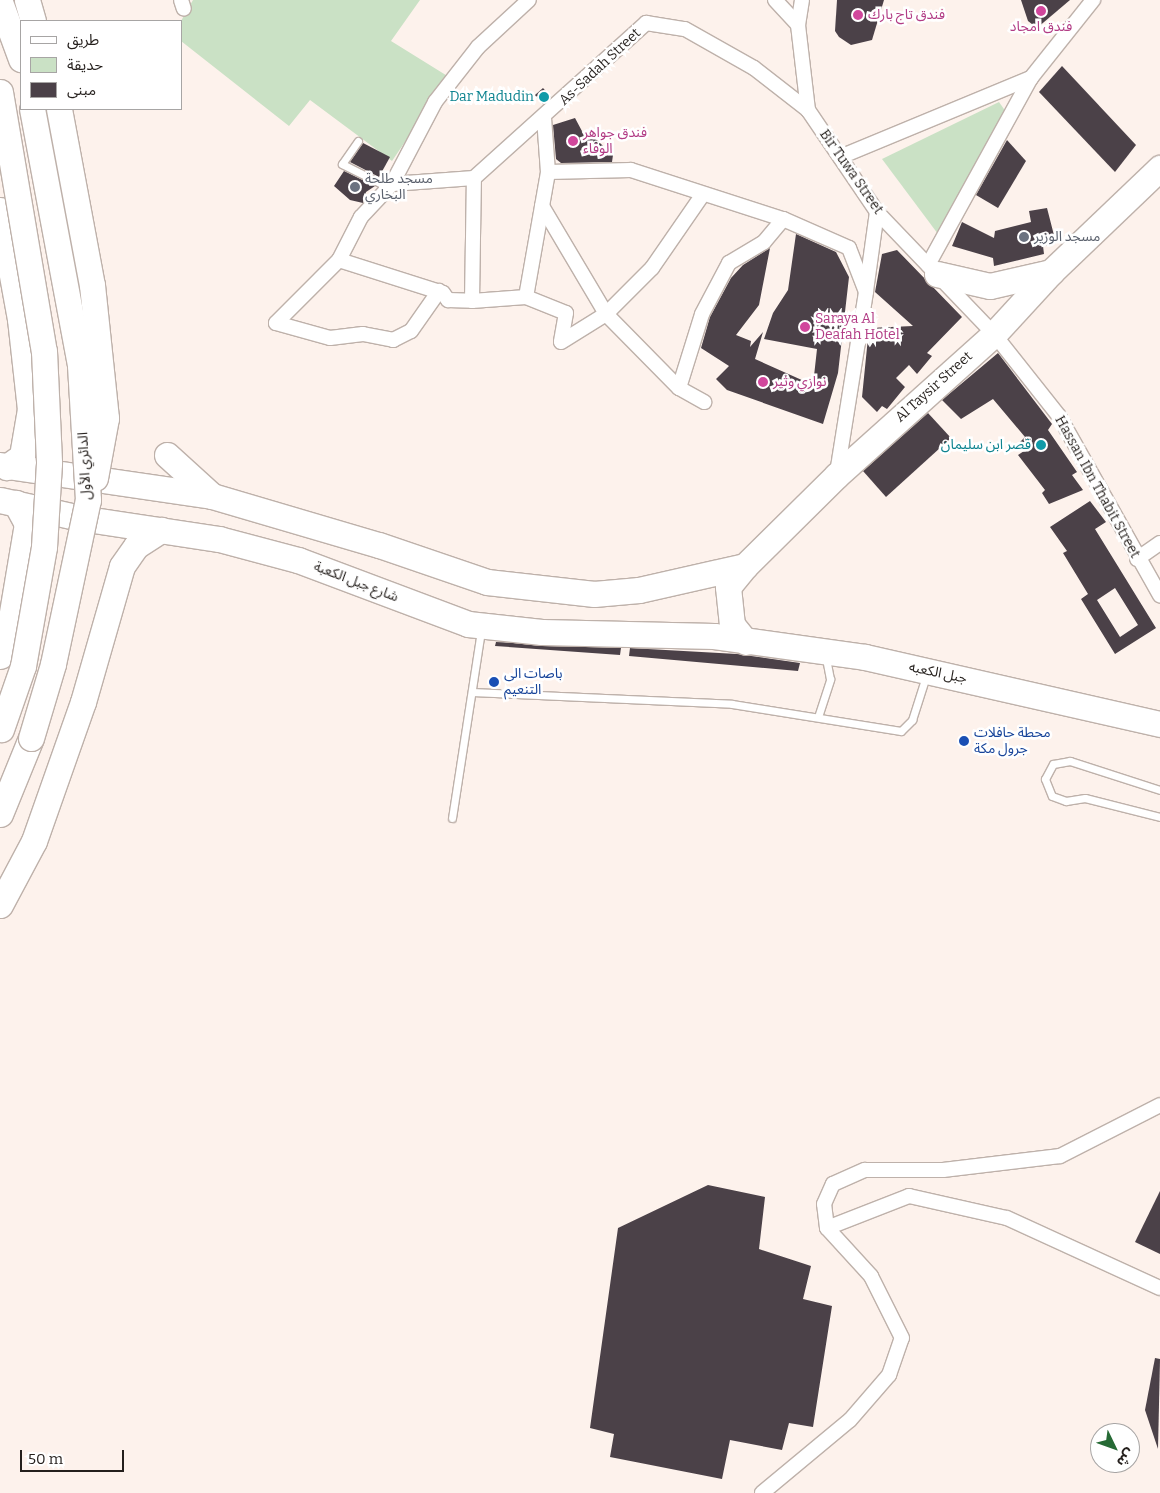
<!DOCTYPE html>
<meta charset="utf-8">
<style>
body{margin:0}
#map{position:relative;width:1160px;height:1493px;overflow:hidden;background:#fdf2ec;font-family:Bitter,"Noto Sans Arabic",serif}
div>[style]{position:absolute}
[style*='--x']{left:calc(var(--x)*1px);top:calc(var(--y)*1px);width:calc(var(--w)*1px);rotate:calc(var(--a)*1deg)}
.green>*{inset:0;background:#cae1c5}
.building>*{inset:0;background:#4b4148}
.roads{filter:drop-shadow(1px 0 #beb1aa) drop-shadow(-1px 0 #beb1aa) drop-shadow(0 1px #beb1aa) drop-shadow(0 -1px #beb1aa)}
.lane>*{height:7px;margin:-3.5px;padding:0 3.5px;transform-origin:3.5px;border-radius:3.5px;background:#fff}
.street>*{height:14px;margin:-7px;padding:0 7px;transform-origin:7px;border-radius:7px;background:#fff}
.highway>*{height:25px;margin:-12.5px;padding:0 12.5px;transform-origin:12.5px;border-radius:12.5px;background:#fff}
.bridges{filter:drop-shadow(1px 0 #beb1aa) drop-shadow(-1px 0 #beb1aa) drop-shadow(0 1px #beb1aa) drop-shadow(0 -1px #beb1aa)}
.highway-bridge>*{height:25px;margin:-12.5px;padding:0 12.5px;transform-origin:12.5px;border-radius:12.5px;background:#fff}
.dots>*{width:14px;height:14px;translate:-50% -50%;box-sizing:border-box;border:2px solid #fff;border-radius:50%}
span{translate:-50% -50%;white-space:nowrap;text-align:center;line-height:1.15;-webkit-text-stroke:5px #fff;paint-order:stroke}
.hotel-label{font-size:14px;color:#b23c85}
.left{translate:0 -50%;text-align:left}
.street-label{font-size:14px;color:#241f1c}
.culture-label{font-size:14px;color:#0d838f}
.right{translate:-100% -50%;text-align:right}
.worship-label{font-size:14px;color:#5b616d}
.transit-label{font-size:14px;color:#164399}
.legend{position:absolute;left:20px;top:20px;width:162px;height:90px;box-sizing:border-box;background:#fff;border:1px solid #a7a5a4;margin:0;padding:6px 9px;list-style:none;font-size:15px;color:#241f1c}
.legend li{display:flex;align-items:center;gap:10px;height:25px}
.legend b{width:25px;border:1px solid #a7a5a4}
.north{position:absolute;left:1090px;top:1423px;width:50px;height:50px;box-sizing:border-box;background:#fff;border:1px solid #a7a5a4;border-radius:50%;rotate:132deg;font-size:14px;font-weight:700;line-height:20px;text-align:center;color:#241f1c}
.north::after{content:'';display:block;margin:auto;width:18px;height:22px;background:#266a35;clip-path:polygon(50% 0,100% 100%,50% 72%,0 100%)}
.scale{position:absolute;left:20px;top:1450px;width:104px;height:22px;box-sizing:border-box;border:2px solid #241f1c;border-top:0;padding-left:6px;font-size:15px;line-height:18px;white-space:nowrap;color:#241f1c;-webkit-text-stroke:4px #fff;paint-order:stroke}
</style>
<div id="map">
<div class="green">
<i style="clip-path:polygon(193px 0,420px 0,391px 41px,449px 77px,392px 161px,310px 100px,289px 126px,181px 41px,181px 21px)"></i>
<i style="clip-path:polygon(999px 102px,1006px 112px,938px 234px,882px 159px)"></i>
</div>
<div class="building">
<i style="clip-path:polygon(837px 0,884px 0,872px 40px,851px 45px,839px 37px,835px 31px)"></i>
<i style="clip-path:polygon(1021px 0,1070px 0,1037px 28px,1028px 21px)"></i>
<i style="clip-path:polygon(1062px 66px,1136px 145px,1115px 172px,1039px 92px)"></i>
<i style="clip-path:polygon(543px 88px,551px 97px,543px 104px,535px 95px)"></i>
<i style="clip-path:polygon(575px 118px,583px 133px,589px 133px,613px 155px,612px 162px,561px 163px,556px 159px,553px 125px)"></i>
<i style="clip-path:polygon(1007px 140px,1026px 161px,998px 208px,976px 195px)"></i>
<i style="clip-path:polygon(363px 143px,390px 157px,379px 177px,350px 162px)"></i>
<i style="clip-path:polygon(344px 171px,375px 186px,366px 192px,363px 203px,350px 200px,334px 186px)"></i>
<i style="clip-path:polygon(1047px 208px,1056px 243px,1043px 246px,1044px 254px,994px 266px,993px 258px,952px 246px,962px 222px,994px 238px,995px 231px,1031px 222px,1029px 211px)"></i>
<i style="clip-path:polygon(796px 234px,836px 252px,849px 277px,838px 373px,823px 424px,727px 390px,716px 379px,729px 366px,701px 348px,710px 317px,731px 278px,743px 265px,770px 248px,759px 305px,736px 335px,751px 341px,750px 347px,763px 332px,755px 359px,813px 385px,817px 349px,764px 339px,773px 313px,788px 290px)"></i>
<i style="clip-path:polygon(897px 250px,962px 317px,927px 353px,932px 356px,917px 374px,909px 365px,896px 378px,905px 387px,887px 409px,882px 406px,877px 412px,862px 397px,869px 328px,913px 326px,875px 292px,882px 254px)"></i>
<i style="clip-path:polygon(998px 353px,1052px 424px,1048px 430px,1077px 472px,1072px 475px,1083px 490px,1049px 504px,1042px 493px,1045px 490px,1018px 455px,1027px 449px,1020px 442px,1025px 437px,993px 399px,961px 419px,942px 400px)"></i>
<i style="clip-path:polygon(928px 413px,951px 438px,886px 497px,863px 471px)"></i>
<i style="clip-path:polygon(evenodd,1090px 501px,1106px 522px,1095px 529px,1156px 628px,1115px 654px,1081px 599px,1088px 594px,1063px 553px,1067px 551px,1050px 527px,1090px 501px,1115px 588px,1138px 625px,1120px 637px,1097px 600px,1115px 588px)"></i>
<i style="clip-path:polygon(496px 642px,621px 648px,620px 655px,495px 646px)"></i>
<i style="clip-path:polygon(630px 648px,737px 654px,800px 663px,798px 671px,629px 656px)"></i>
<i style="clip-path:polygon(708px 1185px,765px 1197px,759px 1249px,811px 1266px,803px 1299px,832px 1306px,813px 1427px,789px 1423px,782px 1450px,730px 1440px,722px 1479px,610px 1457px,614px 1434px,590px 1428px,618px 1228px)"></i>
<i style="clip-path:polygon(1160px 1191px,1160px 1254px,1135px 1242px)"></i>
<i style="clip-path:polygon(1155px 1358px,1160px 1359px,1158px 1449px,1145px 1410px)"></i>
</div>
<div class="roads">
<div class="lane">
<i style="--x:358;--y:141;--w:28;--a:125"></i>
<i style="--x:342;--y:164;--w:51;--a:26.6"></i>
<i style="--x:472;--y:692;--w:260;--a:2.6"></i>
<i style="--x:732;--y:704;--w:171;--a:9.1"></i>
<i style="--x:901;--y:731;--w:16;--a:-45"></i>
<i style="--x:912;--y:720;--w:46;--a:-72.3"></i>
<i style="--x:818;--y:717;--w:40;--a:-72"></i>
<i style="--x:830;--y:679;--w:21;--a:-101"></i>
<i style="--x:1160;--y:790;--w:95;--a:-162.1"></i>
<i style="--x:1070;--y:761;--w:17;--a:170"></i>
<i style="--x:1053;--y:764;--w:17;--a:118"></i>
<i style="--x:1045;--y:779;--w:18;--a:68"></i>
<i style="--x:1052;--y:796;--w:15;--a:20"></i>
<i style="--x:1066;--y:801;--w:19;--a:-9"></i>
<i style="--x:1085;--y:798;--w:77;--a:14.2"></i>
<i style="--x:452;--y:818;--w:189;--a:-81.2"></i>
</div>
<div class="street">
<i style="--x:181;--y:0;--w:9;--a:72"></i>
<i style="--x:775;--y:0;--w:34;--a:47"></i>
<i style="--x:802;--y:0;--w:25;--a:99"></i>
<i style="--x:798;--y:25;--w:86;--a:83.3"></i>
<i style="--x:808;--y:110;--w:123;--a:55.9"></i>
<i style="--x:877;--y:212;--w:169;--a:46.2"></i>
<i style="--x:994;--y:334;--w:105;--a:51.6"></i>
<i style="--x:1059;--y:416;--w:206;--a:60.6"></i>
<i style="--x:544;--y:118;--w:54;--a:85.8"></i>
<i style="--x:548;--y:172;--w:83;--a:-1.4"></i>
<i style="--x:631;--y:170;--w:160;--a:17.9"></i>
<i style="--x:840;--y:157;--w:207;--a:-22.5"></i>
<i style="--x:392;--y:184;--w:82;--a:-4.2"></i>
<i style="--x:474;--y:178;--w:232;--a:-42"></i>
<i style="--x:646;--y:23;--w:39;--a:9"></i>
<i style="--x:685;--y:29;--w:79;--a:29.5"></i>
<i style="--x:754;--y:68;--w:68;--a:37.9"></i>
<i style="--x:542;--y:206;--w:126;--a:59.3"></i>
<i style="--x:606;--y:314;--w:104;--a:45.4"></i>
<i style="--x:679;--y:388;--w:29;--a:29"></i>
<i style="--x:339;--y:260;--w:109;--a:17.6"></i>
<i style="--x:443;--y:293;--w:9;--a:54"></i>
<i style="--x:448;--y:300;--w:24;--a:2"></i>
<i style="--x:472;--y:301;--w:123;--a:-89.1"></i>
<i style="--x:928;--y:265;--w:213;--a:-61.2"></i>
<i style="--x:1031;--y:78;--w:100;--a:-51.5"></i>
<i style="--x:866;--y:291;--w:80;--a:-82.1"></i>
<i style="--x:526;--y:297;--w:43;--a:21.8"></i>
<i style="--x:566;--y:313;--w:29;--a:100"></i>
<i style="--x:472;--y:301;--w:54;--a:-4.2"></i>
<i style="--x:526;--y:297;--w:127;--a:-80"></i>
<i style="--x:276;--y:323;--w:89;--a:-45"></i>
<i style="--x:339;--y:260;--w:48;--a:-62.9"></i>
<i style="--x:361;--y:217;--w:45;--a:-46.8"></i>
<i style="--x:392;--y:184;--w:93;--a:-62.3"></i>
<i style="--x:435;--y:102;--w:70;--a:-52"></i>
<i style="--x:478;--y:47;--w:69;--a:-42.7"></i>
<i style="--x:276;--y:323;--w:56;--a:15.5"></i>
<i style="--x:330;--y:338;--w:33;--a:-7"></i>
<i style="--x:363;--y:334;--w:31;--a:11"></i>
<i style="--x:393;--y:340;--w:20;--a:-27"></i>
<i style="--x:411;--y:331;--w:49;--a:-55"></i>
<i style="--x:561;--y:342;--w:53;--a:-31.9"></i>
<i style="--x:606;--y:314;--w:65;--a:-45"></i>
<i style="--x:652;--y:268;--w:90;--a:-55.4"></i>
<i style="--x:679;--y:388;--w:77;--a:-72.7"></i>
<i style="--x:702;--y:314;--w:58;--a:-62.1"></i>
<i style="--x:729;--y:263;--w:41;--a:-31"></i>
<i style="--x:764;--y:242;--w:30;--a:-50"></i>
<i style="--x:783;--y:219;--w:72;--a:23.7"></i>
<i style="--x:849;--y:248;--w:47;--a:68.9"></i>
<i style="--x:866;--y:292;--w:184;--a:99.1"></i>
<i style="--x:1137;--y:559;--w:28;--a:-35"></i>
<i style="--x:827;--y:1228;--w:88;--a:-21.3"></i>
<i style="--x:909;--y:1196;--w:100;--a:12.7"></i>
<i style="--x:1007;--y:1218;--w:168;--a:24.6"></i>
<i style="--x:762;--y:1493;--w:114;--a:-39.7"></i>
<i style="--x:850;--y:1420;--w:60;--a:-49.1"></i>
<i style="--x:889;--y:1375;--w:39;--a:-71"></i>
<i style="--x:902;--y:1338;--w:69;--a:-116.6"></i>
<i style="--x:871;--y:1276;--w:65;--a:-132.5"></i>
<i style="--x:827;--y:1228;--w:24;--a:-97"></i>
<i style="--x:824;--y:1204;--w:22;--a:-66"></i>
<i style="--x:833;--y:1184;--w:35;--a:-24"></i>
<i style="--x:865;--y:1170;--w:78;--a:0"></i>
<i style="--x:943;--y:1170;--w:118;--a:-6.8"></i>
<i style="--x:1060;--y:1156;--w:112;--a:-27"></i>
</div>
<div class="highway">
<i style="--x:27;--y:0;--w:22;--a:74"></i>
<i style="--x:0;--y:2;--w:61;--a:69.8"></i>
<i style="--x:0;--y:210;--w:111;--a:79.6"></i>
<i style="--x:20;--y:319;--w:91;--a:83.7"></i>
<i style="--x:30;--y:409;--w:48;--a:99.7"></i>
<i style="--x:22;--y:456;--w:19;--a:144"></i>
<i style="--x:937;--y:274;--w:54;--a:12.8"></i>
<i style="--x:990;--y:286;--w:63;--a:-12.9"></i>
<i style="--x:167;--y:455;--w:61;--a:42.3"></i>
<i style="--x:0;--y:465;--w:214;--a:8.3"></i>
<i style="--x:212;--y:496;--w:174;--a:16.4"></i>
<i style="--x:379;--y:545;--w:114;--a:18.9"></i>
<i style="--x:487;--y:582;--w:108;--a:6.4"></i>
<i style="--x:594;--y:594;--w:45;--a:-5.1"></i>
<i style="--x:639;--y:590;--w:109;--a:-12.8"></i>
<i style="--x:0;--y:500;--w:82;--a:12.7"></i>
<i style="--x:80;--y:518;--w:141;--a:8.6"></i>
<i style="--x:219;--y:539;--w:82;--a:14.9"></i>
<i style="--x:298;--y:560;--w:182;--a:20.6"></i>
<i style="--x:468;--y:624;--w:74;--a:6.2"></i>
<i style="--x:542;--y:632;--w:172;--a:1.3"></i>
<i style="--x:714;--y:636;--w:152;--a:7.9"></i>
<i style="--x:865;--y:657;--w:303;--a:12.8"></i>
<i style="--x:746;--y:642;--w:22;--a:-129"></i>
<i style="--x:732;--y:625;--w:38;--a:-96"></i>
<i style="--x:728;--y:587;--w:27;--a:-51"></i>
<i style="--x:745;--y:566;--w:129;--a:-44.7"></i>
<i style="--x:837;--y:475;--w:211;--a:-41.9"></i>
<i style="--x:994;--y:334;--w:84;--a:-47.4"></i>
<i style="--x:1051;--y:272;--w:151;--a:-43.7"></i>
<i style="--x:0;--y:656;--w:34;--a:-73"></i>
<i style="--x:10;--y:624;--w:101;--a:-80.4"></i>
<i style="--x:27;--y:524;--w:24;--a:-118"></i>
<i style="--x:0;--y:814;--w:82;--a:-67.8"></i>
<i style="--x:0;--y:905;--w:72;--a:-62"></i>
<i style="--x:34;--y:841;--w:147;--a:-70.6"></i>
<i style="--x:83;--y:702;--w:141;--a:-74"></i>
<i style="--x:122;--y:566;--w:24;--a:-55"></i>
<i style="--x:136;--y:546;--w:30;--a:-33"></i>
</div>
</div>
<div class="bridges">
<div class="highway-bridge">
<i style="--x:0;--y:92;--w:263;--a:80.4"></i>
<i style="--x:44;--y:351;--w:112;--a:87.4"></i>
<i style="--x:49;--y:463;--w:84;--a:93.4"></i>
<i style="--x:44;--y:547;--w:121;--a:100"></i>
<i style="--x:23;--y:666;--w:67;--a:109.2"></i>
<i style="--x:59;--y:109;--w:179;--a:79.4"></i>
<i style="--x:92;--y:285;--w:134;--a:84"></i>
<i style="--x:106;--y:418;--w:61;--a:100.4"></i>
<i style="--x:31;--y:738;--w:77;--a:-73.4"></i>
<i style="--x:53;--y:664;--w:168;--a:-78"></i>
<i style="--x:88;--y:500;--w:135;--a:-93.4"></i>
<i style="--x:80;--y:365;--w:260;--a:-100.6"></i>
</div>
</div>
<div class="dots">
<i style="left:1041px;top:11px;background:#d1479c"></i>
<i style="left:858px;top:15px;background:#d1479c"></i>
<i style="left:544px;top:97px;background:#0f9aa8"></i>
<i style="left:573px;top:141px;background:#d1479c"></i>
<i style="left:355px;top:187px;background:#6b7280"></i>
<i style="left:1024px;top:237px;background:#6b7280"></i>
<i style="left:805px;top:327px;background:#d1479c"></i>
<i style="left:763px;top:382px;background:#d1479c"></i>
<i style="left:1041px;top:445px;background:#0f9aa8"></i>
<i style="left:494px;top:682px;background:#1a4fb4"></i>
<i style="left:964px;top:741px;background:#1a4fb4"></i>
</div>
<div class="hotel-label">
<span class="left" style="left:868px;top:15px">فندق تاج بارك</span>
<span style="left:1041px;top:27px">فندق امجاد</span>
<span class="left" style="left:583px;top:141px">فندق جواهر<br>الوفاء</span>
<span class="left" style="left:815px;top:327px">Saraya Al<br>Deafah Hotel</span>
<span class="left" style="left:773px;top:382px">نوازي وثير</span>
</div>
<div class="street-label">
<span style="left:600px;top:67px;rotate:-43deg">As-Sadah Street</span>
<span style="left:851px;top:172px;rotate:55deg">Bir Tuwa Street</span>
<span style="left:934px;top:387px;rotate:-42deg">Al Taysir Street</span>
<span style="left:85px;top:466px;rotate:-93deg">الدائري الأول</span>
<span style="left:1097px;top:487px;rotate:61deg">Hassan Ibn Thabit Street</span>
<span style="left:356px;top:582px;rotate:21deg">شارع جبل الكعبة</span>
<span style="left:938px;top:673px;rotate:12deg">جبل الكعبه</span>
</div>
<div class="culture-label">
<span class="right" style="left:534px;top:97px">Dar Madudin</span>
<span class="right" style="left:1031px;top:445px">قصر ابن سليمان</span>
</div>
<div class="worship-label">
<span class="left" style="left:365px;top:187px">مسجد طلحة<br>البخاري</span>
<span class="left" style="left:1034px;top:237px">مسجد الوزير</span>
</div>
<div class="transit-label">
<span class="left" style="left:504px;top:682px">باصات الى<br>التنعيم</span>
<span class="left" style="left:974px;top:741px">محطة حافلات<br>جرول مكة</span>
</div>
<ul class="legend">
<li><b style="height:6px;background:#fff"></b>طريق</li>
<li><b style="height:14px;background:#cae1c5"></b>حديقة</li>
<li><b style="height:14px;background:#4b4148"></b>مبنى</li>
</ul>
<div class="north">ش</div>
<div class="scale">50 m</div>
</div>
